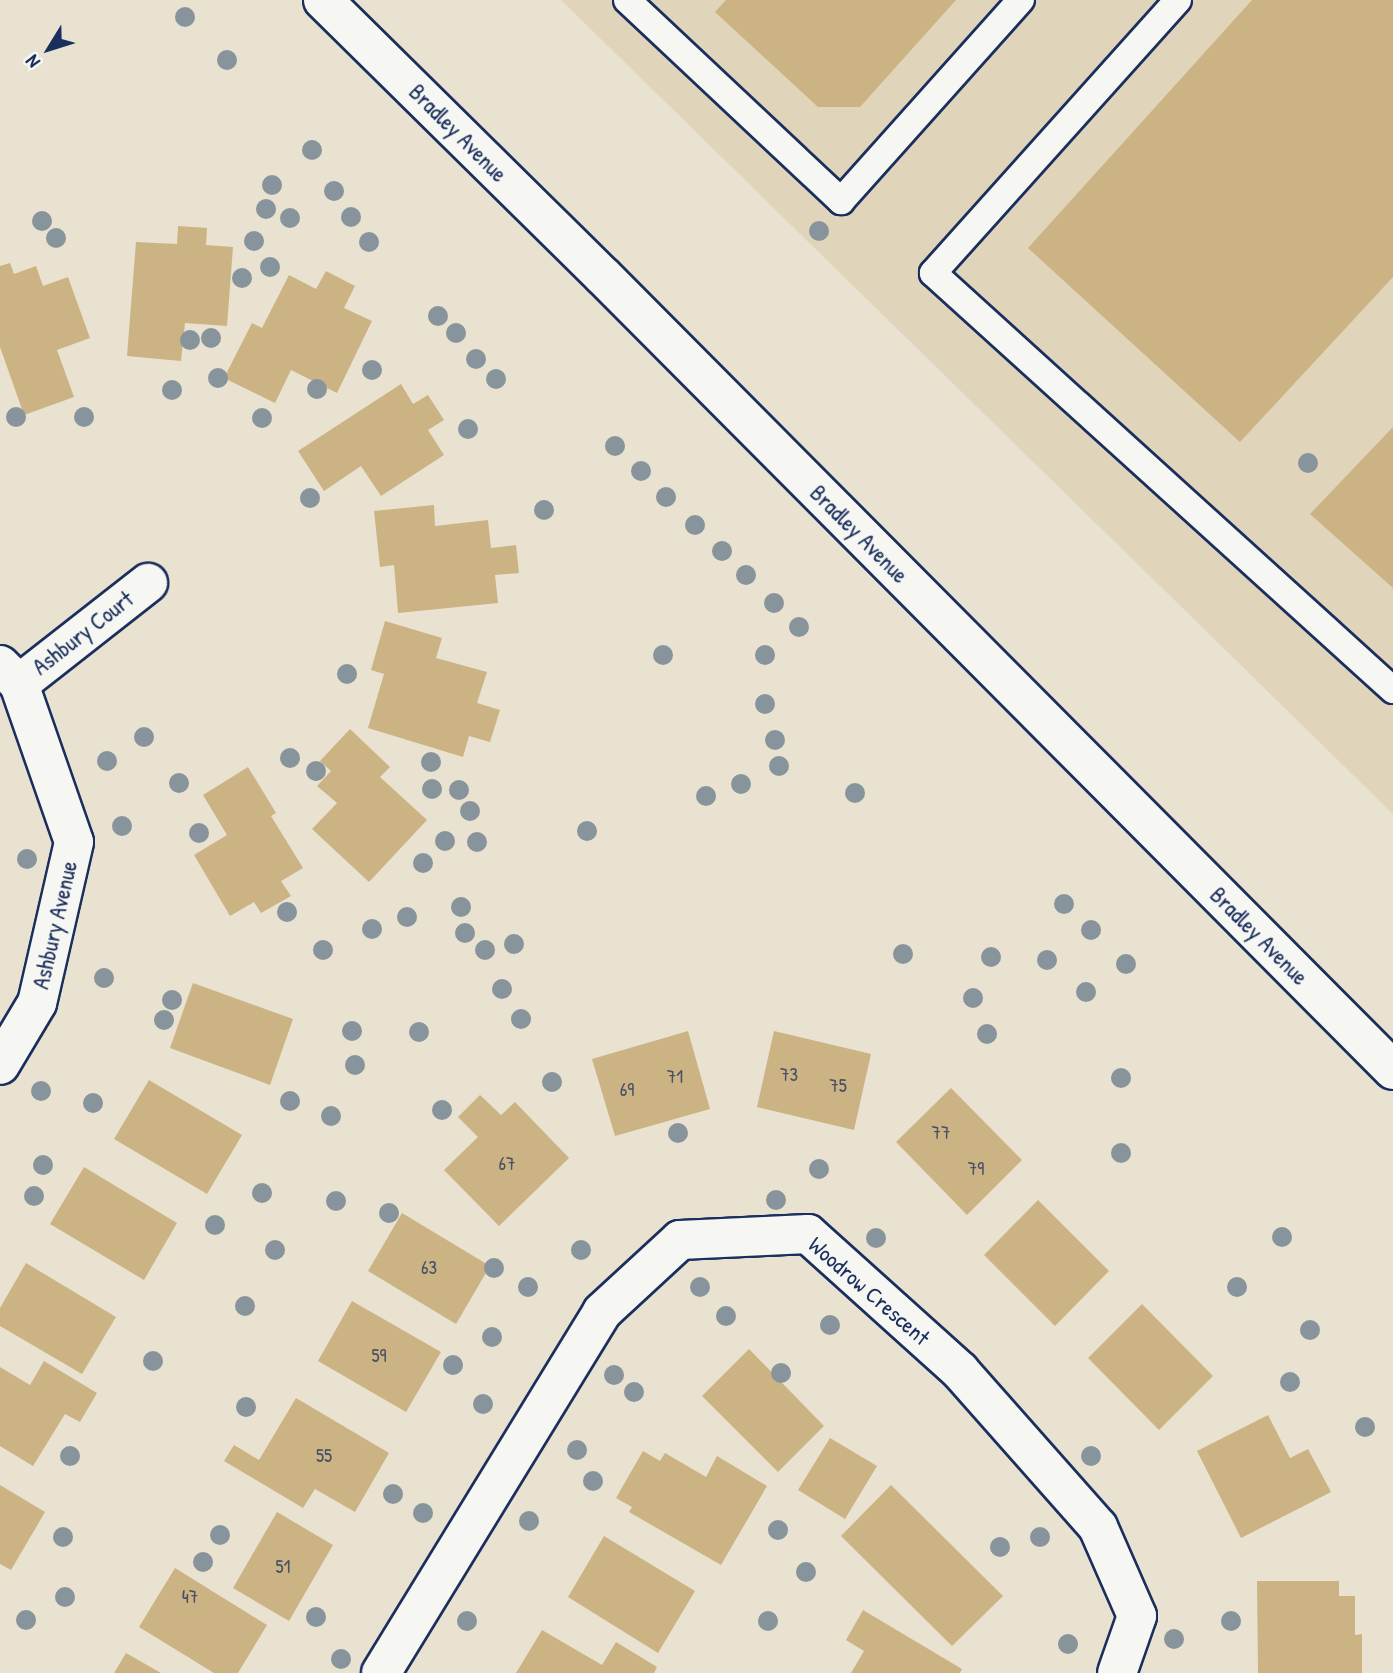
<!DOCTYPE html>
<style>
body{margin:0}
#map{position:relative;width:1393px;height:1673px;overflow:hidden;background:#e9e2d1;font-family:"Patrick Hand",sans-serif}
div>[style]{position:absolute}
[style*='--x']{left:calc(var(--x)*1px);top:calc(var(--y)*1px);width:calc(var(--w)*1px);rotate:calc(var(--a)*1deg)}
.built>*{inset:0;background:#e0d4ba}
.building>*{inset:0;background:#ccb383}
.roads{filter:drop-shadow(2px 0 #1b2f5e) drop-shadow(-2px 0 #1b2f5e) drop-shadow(0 2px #1b2f5e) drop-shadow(0 -2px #1b2f5e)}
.lane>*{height:26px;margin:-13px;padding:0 13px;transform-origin:13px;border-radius:13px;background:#f6f6f2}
.street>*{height:38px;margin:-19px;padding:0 19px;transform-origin:19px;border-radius:19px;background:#f6f6f2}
.secondary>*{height:38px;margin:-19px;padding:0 19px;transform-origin:19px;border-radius:19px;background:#f6f6f2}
.trees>*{width:20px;height:20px;margin:-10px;border-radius:50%;background:#88949b}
span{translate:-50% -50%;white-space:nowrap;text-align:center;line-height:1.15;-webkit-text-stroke:6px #f6f6f2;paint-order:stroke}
.number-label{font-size:19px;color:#475067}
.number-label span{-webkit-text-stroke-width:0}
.street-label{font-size:23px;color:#1b2f5e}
.north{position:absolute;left:14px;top:14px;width:70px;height:70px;-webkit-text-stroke:5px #f6f6f2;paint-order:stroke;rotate:232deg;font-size:19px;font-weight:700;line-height:28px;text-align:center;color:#1b2f5e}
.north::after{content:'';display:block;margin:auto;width:24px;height:32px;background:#1b2f5e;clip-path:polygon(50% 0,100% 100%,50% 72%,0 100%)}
</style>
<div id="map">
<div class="built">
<i style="clip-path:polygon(561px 0,1393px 0,1393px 814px)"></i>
</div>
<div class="building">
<i style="clip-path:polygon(726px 0,956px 0,860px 107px,818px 107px,715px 12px)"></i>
<i style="clip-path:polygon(1252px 0,1393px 0,1393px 277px,1240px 442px,1028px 248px)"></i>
<i style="clip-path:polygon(178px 226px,207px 228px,206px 245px,233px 247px,227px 326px,185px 323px,181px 361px,127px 356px,136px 242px,177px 244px)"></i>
<i style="clip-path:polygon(10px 263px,14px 274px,36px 266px,43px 286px,68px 277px,90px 338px,57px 350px,74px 397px,24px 415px,0 347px,0 266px)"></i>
<i style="clip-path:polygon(326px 271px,355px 286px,344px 308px,372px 321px,337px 393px,291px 370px,275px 403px,224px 378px,252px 323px,262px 328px,289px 275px,316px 289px)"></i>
<i style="clip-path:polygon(401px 384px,413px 404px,428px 395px,444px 420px,428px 430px,444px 455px,381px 496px,361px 466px,324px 491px,298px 451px)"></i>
<i style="clip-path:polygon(1393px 427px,1393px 588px,1310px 514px)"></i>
<i style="clip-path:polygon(434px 505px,435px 526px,488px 520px,491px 548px,516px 545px,519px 573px,495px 575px,498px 603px,398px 613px,394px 565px,380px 567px,374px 511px)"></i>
<i style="clip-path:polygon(385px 621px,442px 638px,436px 658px,487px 672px,477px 703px,500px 710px,490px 742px,469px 736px,463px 757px,368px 728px,384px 674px,371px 670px)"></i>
<i style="clip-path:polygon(350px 729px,390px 767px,380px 777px,427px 820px,369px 882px,312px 829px,337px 803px,317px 786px,331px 771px,320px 761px)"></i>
<i style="clip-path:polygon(248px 767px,276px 813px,271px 816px,303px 868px,281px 881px,291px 896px,261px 913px,254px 902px,230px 916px,194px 855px,227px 835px,203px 795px)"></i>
<i style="clip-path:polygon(193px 983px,293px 1019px,270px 1085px,170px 1048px)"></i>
<i style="clip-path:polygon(688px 1031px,710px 1109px,615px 1136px,592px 1059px)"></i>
<i style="clip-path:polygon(774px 1031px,871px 1054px,854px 1130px,757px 1107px)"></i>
<i style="clip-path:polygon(149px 1080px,242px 1135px,207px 1194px,114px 1139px)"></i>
<i style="clip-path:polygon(951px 1088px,1022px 1160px,967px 1215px,896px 1142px)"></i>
<i style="clip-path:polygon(480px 1095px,501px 1115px,515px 1102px,569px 1158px,499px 1226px,444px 1170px,478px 1137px,458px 1117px)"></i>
<i style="clip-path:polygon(84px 1167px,177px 1223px,144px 1280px,50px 1224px)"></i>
<i style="clip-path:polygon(1038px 1200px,1109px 1271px,1055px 1326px,984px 1255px)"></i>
<i style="clip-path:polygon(402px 1213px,490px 1266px,456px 1324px,368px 1271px)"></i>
<i style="clip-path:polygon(26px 1263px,116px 1317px,82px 1374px,0 1326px,0 1308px)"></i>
<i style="clip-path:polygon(352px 1301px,441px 1352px,406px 1412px,318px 1361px)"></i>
<i style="clip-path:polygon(1142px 1304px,1213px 1376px,1159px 1430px,1088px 1358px)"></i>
<i style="clip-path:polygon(749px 1349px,824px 1426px,778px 1472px,702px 1396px)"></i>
<i style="clip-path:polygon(44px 1361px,97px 1393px,80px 1422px,65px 1414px,33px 1466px,0 1446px,0 1367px,30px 1385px)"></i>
<i style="clip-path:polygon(296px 1398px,389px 1453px,355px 1512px,315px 1489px,303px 1508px,224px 1461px,234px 1445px,259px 1460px)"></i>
<i style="clip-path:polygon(1268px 1415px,1290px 1458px,1308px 1449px,1331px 1492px,1241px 1538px,1197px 1451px)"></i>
<i style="clip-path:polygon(830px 1438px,877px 1466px,845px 1519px,798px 1490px)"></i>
<i style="clip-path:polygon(643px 1451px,660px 1461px,665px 1453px,706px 1477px,717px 1456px,767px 1486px,721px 1565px,629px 1512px,632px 1507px,616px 1498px)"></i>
<i style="clip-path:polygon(0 1485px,45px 1512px,11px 1570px,0 1564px)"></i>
<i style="clip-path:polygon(891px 1485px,1003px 1596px,952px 1646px,841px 1536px)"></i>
<i style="clip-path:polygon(277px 1512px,333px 1545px,289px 1621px,233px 1588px)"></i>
<i style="clip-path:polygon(604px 1536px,695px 1591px,658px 1653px,568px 1597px)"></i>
<i style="clip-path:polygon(175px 1568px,267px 1625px,238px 1673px,214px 1673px,139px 1627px)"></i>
<i style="clip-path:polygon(1257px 1581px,1339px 1581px,1339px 1596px,1355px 1596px,1355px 1635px,1362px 1634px,1362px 1673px,1258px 1673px)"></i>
<i style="clip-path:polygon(863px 1610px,962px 1669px,960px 1673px,851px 1673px,864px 1651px,846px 1640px)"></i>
<i style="clip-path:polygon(542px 1630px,602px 1665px,616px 1642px,657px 1667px,654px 1673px,516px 1673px)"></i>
<i style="clip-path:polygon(126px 1653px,161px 1673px,114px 1673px)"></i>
</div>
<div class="roads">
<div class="lane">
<i style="--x:627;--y:0;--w:294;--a:43.2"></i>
<i style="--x:841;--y:201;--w:270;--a:-48.2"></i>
<i style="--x:1178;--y:0;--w:367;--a:131.9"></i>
<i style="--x:933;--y:273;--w:621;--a:42.19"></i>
</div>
<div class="street">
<i style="--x:0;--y:665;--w:27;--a:45"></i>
<i style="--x:19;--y:684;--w:167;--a:70.8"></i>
<i style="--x:74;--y:842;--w:165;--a:102.9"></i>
<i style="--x:37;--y:1003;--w:72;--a:120.8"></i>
<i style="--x:19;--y:684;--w:164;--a:-38.1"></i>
<i style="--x:381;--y:1673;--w:423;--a:-58.5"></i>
<i style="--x:602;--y:1312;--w:106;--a:-42.7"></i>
<i style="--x:680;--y:1240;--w:128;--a:-2.7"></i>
<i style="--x:808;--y:1234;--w:205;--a:42"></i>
<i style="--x:960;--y:1371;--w:208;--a:48.5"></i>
<i style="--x:1098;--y:1527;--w:97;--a:66.3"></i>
<i style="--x:1137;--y:1616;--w:60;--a:109.3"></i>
</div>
<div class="secondary">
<i style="--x:323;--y:0;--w:393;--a:44.6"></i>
<i style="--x:603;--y:276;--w:1120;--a:45.14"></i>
</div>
</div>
<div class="trees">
<i style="left:185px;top:17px"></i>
<i style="left:227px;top:60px"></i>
<i style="left:312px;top:150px"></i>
<i style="left:272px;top:185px"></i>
<i style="left:334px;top:191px"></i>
<i style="left:266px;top:209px"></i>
<i style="left:351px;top:217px"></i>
<i style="left:290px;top:218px"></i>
<i style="left:42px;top:221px"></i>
<i style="left:819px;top:231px"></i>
<i style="left:56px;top:238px"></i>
<i style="left:254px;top:241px"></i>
<i style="left:369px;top:242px"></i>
<i style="left:270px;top:267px"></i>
<i style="left:242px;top:278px"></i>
<i style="left:438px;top:316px"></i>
<i style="left:456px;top:333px"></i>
<i style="left:211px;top:338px"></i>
<i style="left:190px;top:340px"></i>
<i style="left:476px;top:359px"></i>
<i style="left:372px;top:370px"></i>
<i style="left:218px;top:378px"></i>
<i style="left:496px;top:379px"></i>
<i style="left:317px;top:389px"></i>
<i style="left:172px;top:390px"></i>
<i style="left:16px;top:417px"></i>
<i style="left:84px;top:417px"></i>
<i style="left:262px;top:418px"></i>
<i style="left:468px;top:429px"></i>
<i style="left:615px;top:446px"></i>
<i style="left:1308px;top:463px"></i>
<i style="left:641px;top:471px"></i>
<i style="left:666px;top:497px"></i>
<i style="left:310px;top:498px"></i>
<i style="left:544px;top:510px"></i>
<i style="left:695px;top:525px"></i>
<i style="left:722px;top:551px"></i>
<i style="left:746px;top:575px"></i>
<i style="left:774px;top:603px"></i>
<i style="left:799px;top:627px"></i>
<i style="left:663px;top:655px"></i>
<i style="left:765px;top:655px"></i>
<i style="left:347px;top:674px"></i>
<i style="left:765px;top:704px"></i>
<i style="left:144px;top:737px"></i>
<i style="left:775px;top:740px"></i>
<i style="left:290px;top:758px"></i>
<i style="left:107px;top:761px"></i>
<i style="left:431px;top:762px"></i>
<i style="left:779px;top:766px"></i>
<i style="left:316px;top:771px"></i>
<i style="left:179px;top:783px"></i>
<i style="left:741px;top:784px"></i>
<i style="left:432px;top:789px"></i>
<i style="left:459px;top:790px"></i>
<i style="left:855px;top:793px"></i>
<i style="left:706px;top:796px"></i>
<i style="left:470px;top:811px"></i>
<i style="left:122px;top:826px"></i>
<i style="left:587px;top:831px"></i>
<i style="left:199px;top:833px"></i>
<i style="left:445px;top:841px"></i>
<i style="left:477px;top:842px"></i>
<i style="left:27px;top:859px"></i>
<i style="left:423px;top:863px"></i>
<i style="left:1064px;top:904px"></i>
<i style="left:461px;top:907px"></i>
<i style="left:287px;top:912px"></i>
<i style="left:407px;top:917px"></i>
<i style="left:372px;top:929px"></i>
<i style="left:1091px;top:930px"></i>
<i style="left:465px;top:933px"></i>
<i style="left:514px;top:944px"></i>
<i style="left:323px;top:950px"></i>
<i style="left:485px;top:950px"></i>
<i style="left:903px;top:954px"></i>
<i style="left:991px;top:957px"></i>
<i style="left:1047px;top:960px"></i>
<i style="left:1126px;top:964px"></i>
<i style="left:104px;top:978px"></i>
<i style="left:502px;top:989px"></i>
<i style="left:1086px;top:992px"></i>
<i style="left:973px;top:998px"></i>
<i style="left:172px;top:1000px"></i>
<i style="left:521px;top:1019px"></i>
<i style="left:164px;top:1020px"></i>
<i style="left:352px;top:1031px"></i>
<i style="left:419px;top:1032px"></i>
<i style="left:987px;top:1034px"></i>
<i style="left:355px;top:1065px"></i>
<i style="left:1121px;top:1078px"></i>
<i style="left:552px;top:1082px"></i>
<i style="left:41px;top:1091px"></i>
<i style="left:290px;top:1101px"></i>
<i style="left:93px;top:1103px"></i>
<i style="left:442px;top:1110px"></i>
<i style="left:331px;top:1116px"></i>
<i style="left:678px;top:1133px"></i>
<i style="left:1121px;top:1153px"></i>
<i style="left:43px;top:1165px"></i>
<i style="left:819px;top:1169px"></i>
<i style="left:262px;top:1193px"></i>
<i style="left:34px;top:1196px"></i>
<i style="left:776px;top:1200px"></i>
<i style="left:336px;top:1201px"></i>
<i style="left:389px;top:1213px"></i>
<i style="left:215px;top:1225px"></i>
<i style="left:1282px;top:1237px"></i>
<i style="left:876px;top:1238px"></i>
<i style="left:275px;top:1250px"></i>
<i style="left:581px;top:1250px"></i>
<i style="left:494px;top:1268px"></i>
<i style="left:528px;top:1287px"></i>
<i style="left:700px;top:1287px"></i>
<i style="left:1237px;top:1287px"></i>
<i style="left:245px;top:1306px"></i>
<i style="left:726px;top:1316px"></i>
<i style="left:830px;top:1325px"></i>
<i style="left:1310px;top:1330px"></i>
<i style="left:492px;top:1337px"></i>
<i style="left:153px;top:1361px"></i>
<i style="left:453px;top:1365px"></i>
<i style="left:781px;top:1373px"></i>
<i style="left:614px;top:1375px"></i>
<i style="left:1290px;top:1382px"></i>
<i style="left:634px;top:1392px"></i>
<i style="left:483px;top:1404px"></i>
<i style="left:246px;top:1407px"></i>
<i style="left:1365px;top:1427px"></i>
<i style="left:577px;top:1450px"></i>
<i style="left:70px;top:1456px"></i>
<i style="left:1091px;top:1456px"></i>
<i style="left:593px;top:1481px"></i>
<i style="left:393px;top:1494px"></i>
<i style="left:423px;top:1513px"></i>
<i style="left:529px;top:1521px"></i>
<i style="left:778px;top:1530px"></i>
<i style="left:220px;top:1535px"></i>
<i style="left:63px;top:1537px"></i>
<i style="left:1040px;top:1537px"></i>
<i style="left:1000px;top:1547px"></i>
<i style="left:203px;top:1562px"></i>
<i style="left:806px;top:1572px"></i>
<i style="left:65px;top:1597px"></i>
<i style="left:316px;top:1617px"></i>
<i style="left:26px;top:1620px"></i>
<i style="left:467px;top:1621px"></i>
<i style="left:768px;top:1621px"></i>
<i style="left:1231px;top:1621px"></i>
<i style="left:1174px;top:1639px"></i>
<i style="left:1068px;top:1644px"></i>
<i style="left:341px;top:1659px"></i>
</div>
<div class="number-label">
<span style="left:789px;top:1075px">73</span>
<span style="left:675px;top:1077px">71</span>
<span style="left:838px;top:1086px">75</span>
<span style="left:627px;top:1090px">69</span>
<span style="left:941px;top:1133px">77</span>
<span style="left:507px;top:1164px">67</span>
<span style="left:976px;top:1169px">79</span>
<span style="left:429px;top:1268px">63</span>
<span style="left:379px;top:1356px">59</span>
<span style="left:324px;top:1456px">55</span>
<span style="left:283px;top:1567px">51</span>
<span style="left:190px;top:1597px">47</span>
</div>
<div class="street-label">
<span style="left:458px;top:133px;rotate:45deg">Bradley Avenue</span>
<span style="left:859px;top:534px;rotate:45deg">Bradley Avenue</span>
<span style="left:83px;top:633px;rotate:-38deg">Ashbury Court</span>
<span style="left:55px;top:925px;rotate:-77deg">Ashbury Avenue</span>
<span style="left:1259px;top:936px;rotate:45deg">Bradley Avenue</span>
<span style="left:869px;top:1291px;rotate:41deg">Woodrow Crescent</span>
</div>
<div class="north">N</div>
</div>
